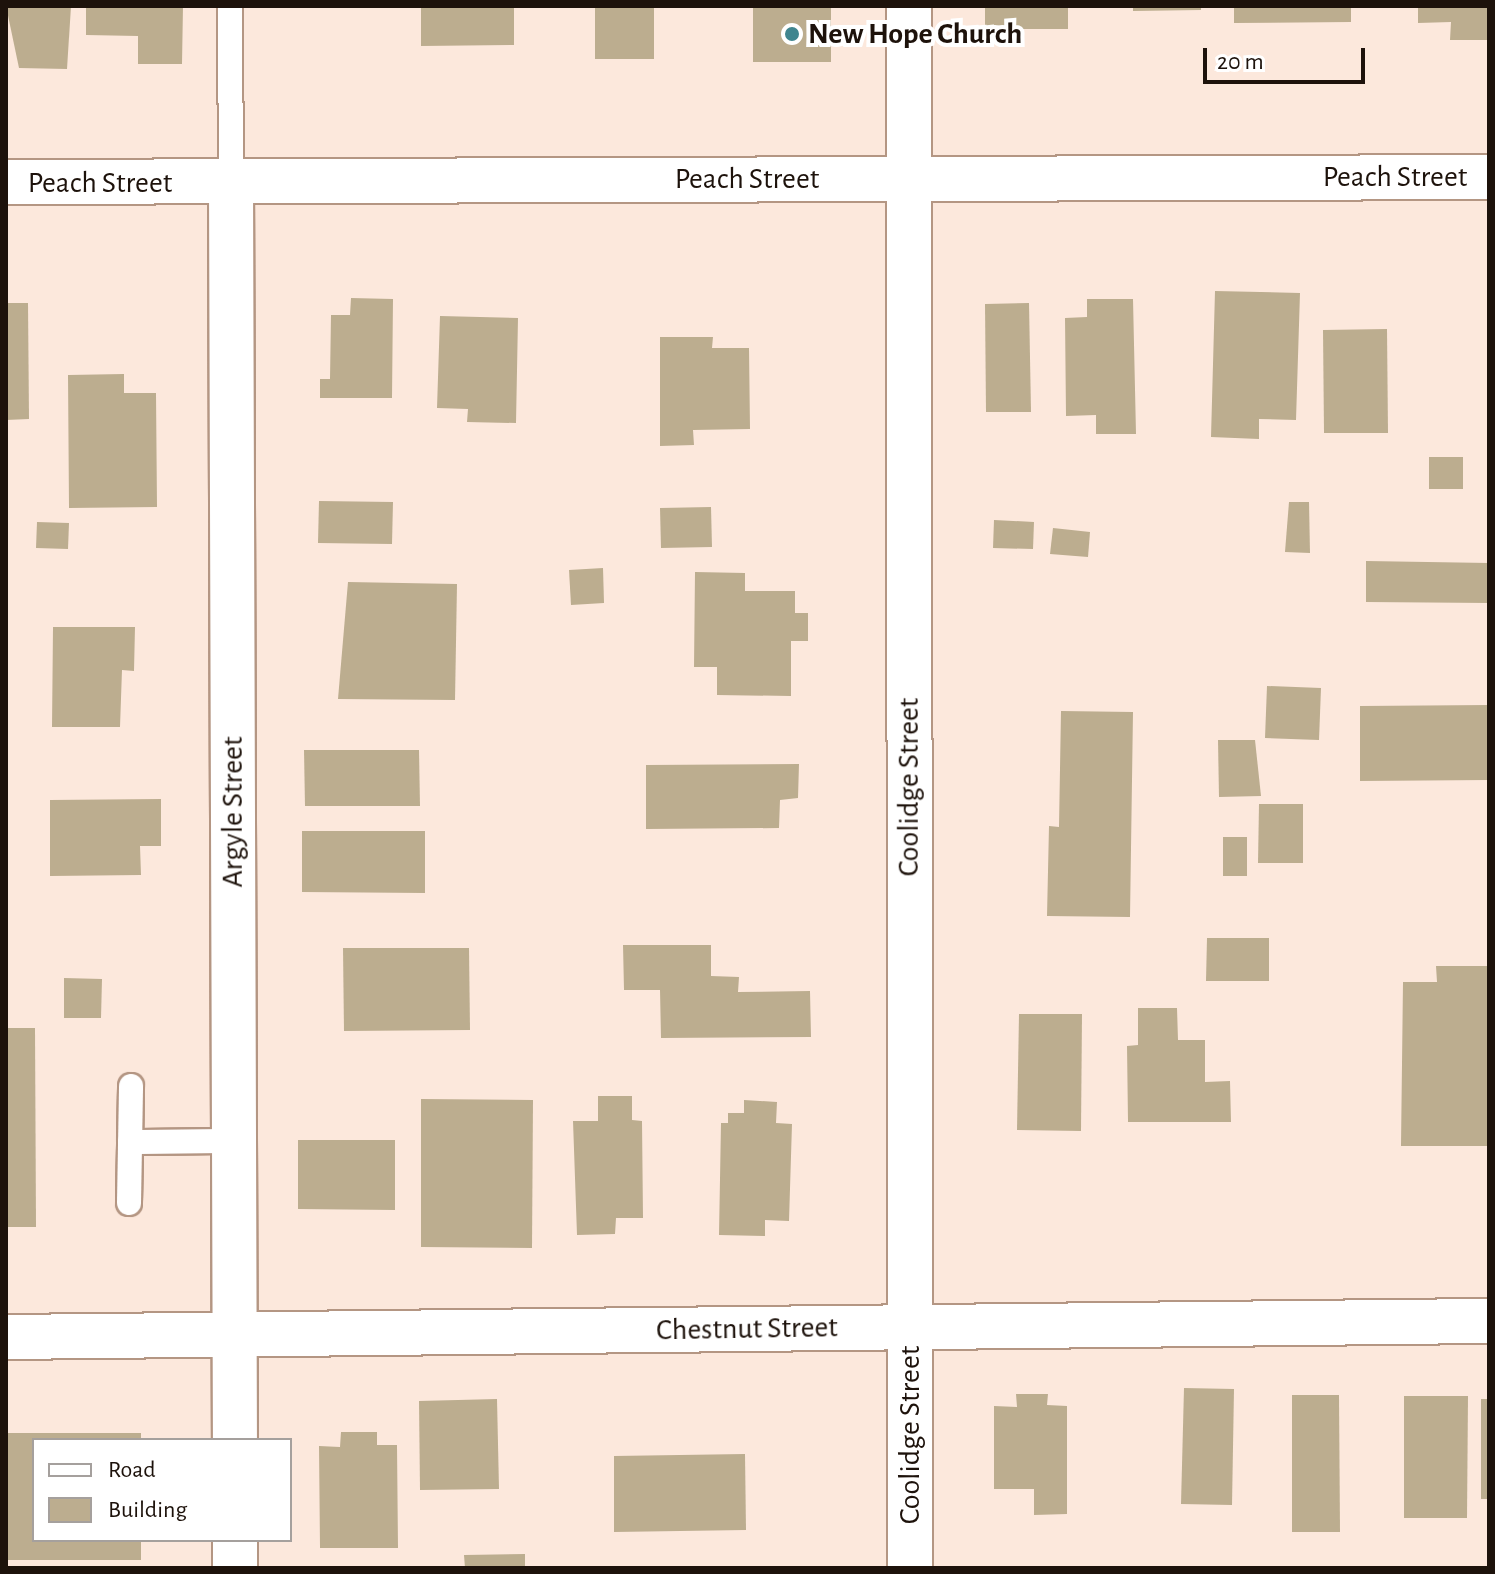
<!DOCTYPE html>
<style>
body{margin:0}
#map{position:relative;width:1495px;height:1574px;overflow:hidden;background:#fce8dc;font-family:"Alegreya Sans",sans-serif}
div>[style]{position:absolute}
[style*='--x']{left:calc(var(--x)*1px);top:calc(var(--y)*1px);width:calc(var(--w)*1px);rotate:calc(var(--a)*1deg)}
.building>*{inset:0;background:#bcad8f}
.roads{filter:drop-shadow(2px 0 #b49683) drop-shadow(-2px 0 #b49683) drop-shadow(0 2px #b49683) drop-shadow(0 -2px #b49683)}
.service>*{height:24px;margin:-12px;padding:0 12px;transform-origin:12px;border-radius:12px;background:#fff}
.minor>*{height:44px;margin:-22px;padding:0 22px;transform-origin:22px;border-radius:22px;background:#fff}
.dots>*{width:22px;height:22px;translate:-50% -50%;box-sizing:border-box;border:4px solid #fff;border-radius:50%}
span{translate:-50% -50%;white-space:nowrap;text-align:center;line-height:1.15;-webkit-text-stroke:8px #fff;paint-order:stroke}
.poi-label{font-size:30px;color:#1d120b;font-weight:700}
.left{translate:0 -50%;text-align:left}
.street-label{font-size:30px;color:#1d120b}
.frame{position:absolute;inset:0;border:8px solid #1d120b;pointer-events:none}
.legend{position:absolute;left:32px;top:1438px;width:260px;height:104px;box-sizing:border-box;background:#fff;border:2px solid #a5a09d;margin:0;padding:10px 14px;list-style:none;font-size:24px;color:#1d120b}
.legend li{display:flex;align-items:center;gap:16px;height:40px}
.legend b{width:40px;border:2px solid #a5a09d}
.scale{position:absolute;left:1203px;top:48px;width:162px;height:36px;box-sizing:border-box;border:4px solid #1d120b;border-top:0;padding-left:10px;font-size:24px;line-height:28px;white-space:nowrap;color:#1d120b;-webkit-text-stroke:6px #fff;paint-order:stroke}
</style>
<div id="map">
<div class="building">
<i style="clip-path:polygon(6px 6px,71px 6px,67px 69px,19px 68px)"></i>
<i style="clip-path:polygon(86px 6px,183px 6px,182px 64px,138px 64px,138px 36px,86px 35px)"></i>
<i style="clip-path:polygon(421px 6px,514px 6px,514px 45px,421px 46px)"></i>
<i style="clip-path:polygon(595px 6px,654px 6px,654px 59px,595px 59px)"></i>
<i style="clip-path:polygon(753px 6px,831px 6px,831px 62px,753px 62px)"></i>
<i style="clip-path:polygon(985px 6px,1068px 6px,1068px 29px,985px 29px)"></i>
<i style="clip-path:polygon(1133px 6px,1201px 6px,1201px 10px,1133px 11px)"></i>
<i style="clip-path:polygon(1234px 6px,1351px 6px,1351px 22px,1234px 23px)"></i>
<i style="clip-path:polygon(1418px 6px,1489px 6px,1489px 40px,1450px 40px,1451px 22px,1418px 23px)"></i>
<i style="clip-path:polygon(1215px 291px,1300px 293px,1296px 420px,1259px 419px,1259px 439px,1211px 437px)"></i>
<i style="clip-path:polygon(351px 298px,393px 299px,392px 398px,320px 398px,320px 379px,330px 379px,331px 315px,350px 315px)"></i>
<i style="clip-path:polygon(1087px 299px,1133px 299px,1136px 434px,1096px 434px,1096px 415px,1066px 416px,1065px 318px,1087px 317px)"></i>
<i style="clip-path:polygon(6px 303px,28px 303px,29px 419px,6px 420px)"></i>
<i style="clip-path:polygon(1029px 303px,1031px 412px,986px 412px,985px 304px)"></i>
<i style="clip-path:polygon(440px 316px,518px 318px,516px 423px,467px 422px,468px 409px,437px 408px)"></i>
<i style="clip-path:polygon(1387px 329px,1388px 433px,1324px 433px,1323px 330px)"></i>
<i style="clip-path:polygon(660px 337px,713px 337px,712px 348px,749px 348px,750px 429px,693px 430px,694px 445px,660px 446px)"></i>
<i style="clip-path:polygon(124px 374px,124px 393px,156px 393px,157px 507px,69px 508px,68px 375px)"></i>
<i style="clip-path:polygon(1429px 457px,1463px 457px,1463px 489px,1429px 489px)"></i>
<i style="clip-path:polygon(319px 501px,393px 502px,392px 544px,318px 543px)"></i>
<i style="clip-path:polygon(1289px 502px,1309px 502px,1310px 553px,1285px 552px)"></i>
<i style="clip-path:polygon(711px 507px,712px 547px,661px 548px,660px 508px)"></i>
<i style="clip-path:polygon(994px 520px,1034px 522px,1033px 549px,993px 548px)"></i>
<i style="clip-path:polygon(37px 522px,69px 523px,68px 549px,36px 548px)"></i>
<i style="clip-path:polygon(1053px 528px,1090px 532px,1088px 557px,1050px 554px)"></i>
<i style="clip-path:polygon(1366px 561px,1489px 563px,1489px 603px,1366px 602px)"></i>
<i style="clip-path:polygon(603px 568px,604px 603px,571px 605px,569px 570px)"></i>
<i style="clip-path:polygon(695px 572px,745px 573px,745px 591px,795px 591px,795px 613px,808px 613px,808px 641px,791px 641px,791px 696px,717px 695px,717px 667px,694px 667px)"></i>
<i style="clip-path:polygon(348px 582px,457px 584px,455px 700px,338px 699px)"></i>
<i style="clip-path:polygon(53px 627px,135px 627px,134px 671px,122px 670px,120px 727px,52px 727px)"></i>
<i style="clip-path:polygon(1267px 686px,1321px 688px,1319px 740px,1265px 738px)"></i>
<i style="clip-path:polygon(1489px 705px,1489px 780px,1360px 781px,1360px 706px)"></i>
<i style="clip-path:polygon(1061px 711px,1133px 712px,1130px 917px,1047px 916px,1049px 826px,1059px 827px)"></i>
<i style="clip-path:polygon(1218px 740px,1255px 740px,1261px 796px,1219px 797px)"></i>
<i style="clip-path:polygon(304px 750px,419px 750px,420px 806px,305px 806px)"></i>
<i style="clip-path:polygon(799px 764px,798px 798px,780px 800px,779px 828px,646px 829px,646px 765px)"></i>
<i style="clip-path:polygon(161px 799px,161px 846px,140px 846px,141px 875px,50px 876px,50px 800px)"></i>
<i style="clip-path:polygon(1259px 804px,1303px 804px,1303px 863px,1258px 863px)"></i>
<i style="clip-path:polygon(302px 831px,425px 831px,425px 893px,302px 892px)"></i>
<i style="clip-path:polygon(1223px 837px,1247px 837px,1247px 876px,1223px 876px)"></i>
<i style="clip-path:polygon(1207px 938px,1269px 938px,1269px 981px,1206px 981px)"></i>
<i style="clip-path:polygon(623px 945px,711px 945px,711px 976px,739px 977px,738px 992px,810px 991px,811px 1037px,661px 1038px,660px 990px,624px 990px)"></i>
<i style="clip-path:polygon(343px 948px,469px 948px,470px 1030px,344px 1031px)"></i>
<i style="clip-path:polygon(1436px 966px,1489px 966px,1489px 1146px,1401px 1146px,1403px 982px,1437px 982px)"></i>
<i style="clip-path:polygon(64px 978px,102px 979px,101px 1018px,64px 1018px)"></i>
<i style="clip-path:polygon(1138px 1008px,1177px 1008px,1178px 1040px,1205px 1040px,1205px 1082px,1230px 1081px,1231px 1122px,1128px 1122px,1127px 1046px,1138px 1045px)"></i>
<i style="clip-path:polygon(1019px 1014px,1082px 1014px,1081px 1131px,1017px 1130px)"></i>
<i style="clip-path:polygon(6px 1028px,35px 1028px,36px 1227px,6px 1227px)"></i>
<i style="clip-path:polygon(598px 1096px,632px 1096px,632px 1120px,642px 1121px,643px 1218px,616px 1218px,615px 1234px,577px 1235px,573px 1121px,598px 1121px)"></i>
<i style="clip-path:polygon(421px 1099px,533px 1100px,532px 1248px,421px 1247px)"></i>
<i style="clip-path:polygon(744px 1100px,777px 1102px,776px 1123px,792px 1124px,789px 1221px,765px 1220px,765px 1236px,719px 1235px,721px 1123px,728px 1123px,728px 1113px,744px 1113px)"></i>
<i style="clip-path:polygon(298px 1140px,395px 1140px,395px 1210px,298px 1209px)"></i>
<i style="clip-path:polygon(1184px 1388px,1234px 1389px,1232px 1505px,1181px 1504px)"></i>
<i style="clip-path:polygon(1016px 1394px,1048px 1394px,1047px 1405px,1067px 1406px,1067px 1514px,1034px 1515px,1034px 1489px,994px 1489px,994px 1406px,1017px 1407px)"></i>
<i style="clip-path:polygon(1292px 1395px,1339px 1395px,1340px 1532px,1292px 1532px)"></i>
<i style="clip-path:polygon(1404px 1396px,1468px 1396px,1467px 1518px,1404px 1518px)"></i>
<i style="clip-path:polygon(497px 1399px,499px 1489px,420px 1490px,419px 1401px)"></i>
<i style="clip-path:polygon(1481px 1399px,1489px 1399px,1489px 1499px,1481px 1499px)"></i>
<i style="clip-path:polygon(341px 1432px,377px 1432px,377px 1445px,397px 1445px,398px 1548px,320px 1548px,319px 1446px,340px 1447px)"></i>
<i style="clip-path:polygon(6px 1433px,141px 1433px,141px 1440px,34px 1440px,34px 1540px,141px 1540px,141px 1560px,6px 1560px)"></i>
<i style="clip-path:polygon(745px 1454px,746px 1530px,614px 1532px,614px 1456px)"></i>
<i style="clip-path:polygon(525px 1554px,525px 1568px,465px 1568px,464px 1555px)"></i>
</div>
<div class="roads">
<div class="service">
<i style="--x:230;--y:6;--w:177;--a:89.7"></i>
<i style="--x:130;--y:1142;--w:104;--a:-0.6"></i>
<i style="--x:129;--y:1203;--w:117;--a:-89"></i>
</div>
<div class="minor">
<i style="--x:909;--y:6;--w:1562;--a:89.96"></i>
<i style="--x:6;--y:182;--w:1483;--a:-0.19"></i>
<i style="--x:231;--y:183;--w:1257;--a:89.82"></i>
<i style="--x:6;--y:1337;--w:1483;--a:-0.62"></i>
<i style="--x:235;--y:1540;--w:28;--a:90"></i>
</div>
</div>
<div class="dots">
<i style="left:792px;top:34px;background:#3f858f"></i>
</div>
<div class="poi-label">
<span class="left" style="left:808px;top:34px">New Hope Church</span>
</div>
<div class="street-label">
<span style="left:1395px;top:177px">Peach Street</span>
<span style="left:747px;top:179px">Peach Street</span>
<span style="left:100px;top:183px">Peach Street</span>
<span style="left:909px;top:787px;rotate:-90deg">Coolidge Street</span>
<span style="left:233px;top:812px;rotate:-90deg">Argyle Street</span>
<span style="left:747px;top:1329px;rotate:-1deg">Chestnut Street</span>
<span style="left:910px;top:1435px;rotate:-90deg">Coolidge Street</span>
</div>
<div class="frame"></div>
<ul class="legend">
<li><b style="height:10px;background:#fff"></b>Road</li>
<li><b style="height:22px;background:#bcad8f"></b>Building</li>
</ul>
<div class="scale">20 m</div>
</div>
